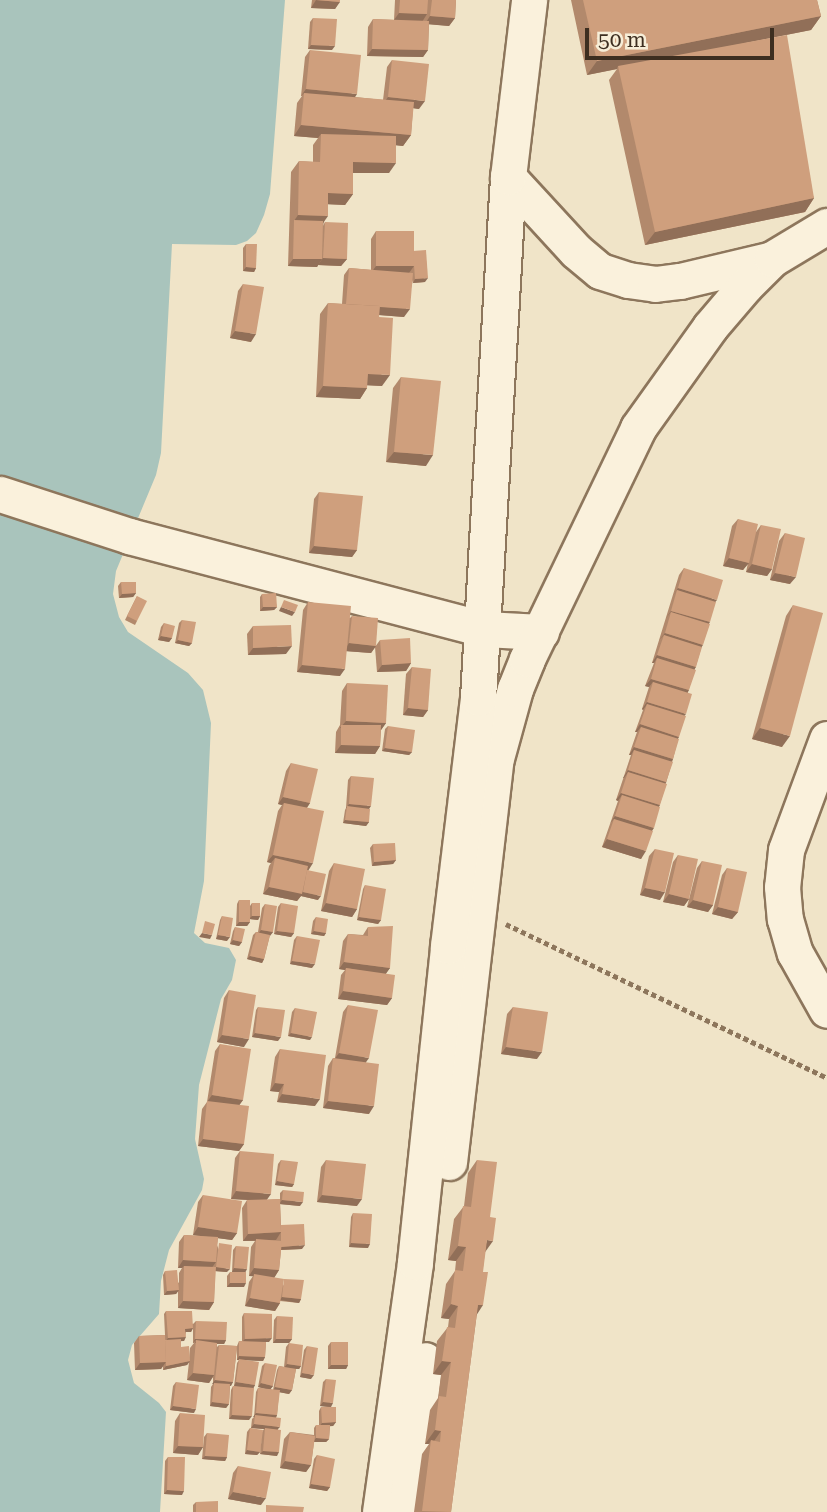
<!DOCTYPE html>
<style>
body{margin:0}
#map{position:relative;width:827px;height:1512px;overflow:hidden;background:#f0e4c8;font-family:"Roboto Serif",serif}
div>[style]{position:absolute}
[style*='--x']{left:calc(var(--x)*1px);top:calc(var(--y)*1px);width:calc(var(--w)*1px);rotate:calc(var(--a)*1deg)}
.water>*{inset:0;background:#a9c4bc}
.path>*{height:4.5px;margin-top:-2.25px;transform-origin:0;background:repeating-linear-gradient(90deg,#8d765c 0 5px,transparent 0 8.5px)}
.roads{filter:drop-shadow(2px 0 #8d765c) drop-shadow(-2px 0 #8d765c) drop-shadow(0 2px #8d765c) drop-shadow(0 -2px #8d765c)}
.minor>*{height:35px;margin:-17.5px;padding:0 17.5px;transform-origin:17.5px;border-radius:17.5px;background:#faf1dc}
.wall>*{inset:0;background:#b2896c}
.shaded-wall>*{inset:0;background:#916f58}
.building>*{inset:0;background:#cf9f7d}
span{translate:-50% -50%;white-space:nowrap;text-align:center;line-height:1.15;-webkit-text-stroke:6px #f7eed8;paint-order:stroke}
.scale{position:absolute;left:585px;top:28px;width:189px;height:32px;box-sizing:border-box;border:4px solid #3d2e20;border-top:0;padding-left:9px;font-size:21px;line-height:24px;white-space:nowrap;color:#3d2e20;-webkit-text-stroke:5px #f7eed8;paint-order:stroke}
</style>
<div id="map">
<div class="water">
<i style="clip-path:polygon(0 0,285px 0,270px 194px,264px 215px,256px 233px,247px 241px,236px 245px,172px 244px,161px 453px,156px 475px,116px 571px,113px 594px,119px 617px,128px 632px,188px 673px,203px 690px,211px 723px,204px 881px,194px 933px,205px 943px,229px 948px,236px 960px,232px 980px,221px 999px,199px 1085px,195px 1139px,204px 1179px,202px 1190px,169px 1250px,161px 1281px,159px 1314px,132px 1345px,128px 1360px,134px 1383px,159px 1403px,166px 1412px,160px 1512px,0 1512px)"></i>
</div>
<div class="path">
<i style="--x:506;--y:924;--w:356;--a:25.6"></i>
</div>
<div class="roads">
<div class="minor">
<i style="--x:508;--y:177;--w:100;--a:47.4"></i>
<i style="--x:576;--y:251;--w:31;--a:40"></i>
<i style="--x:600;--y:271;--w:29;--a:18"></i>
<i style="--x:628;--y:280;--w:27;--a:8"></i>
<i style="--x:655;--y:284;--w:25;--a:-7"></i>
<i style="--x:680;--y:281;--w:91;--a:-13.3"></i>
<i style="--x:0;--y:494;--w:136;--a:18"></i>
<i style="--x:129;--y:536;--w:367;--a:14.7"></i>
<i style="--x:484;--y:629;--w:57;--a:3"></i>
<i style="--x:827;--y:739;--w:118;--a:110.3"></i>
<i style="--x:786;--y:850;--w:37;--a:96"></i>
<i style="--x:782;--y:887;--w:32;--a:85"></i>
<i style="--x:785;--y:919;--w:35;--a:74"></i>
<i style="--x:795;--y:953;--w:65;--a:60.7"></i>
<i style="--x:449;--y:1162;--w:407;--a:-83.4"></i>
<i style="--x:496;--y:758;--w:72;--a:-74.6"></i>
<i style="--x:515;--y:689;--w:32;--a:-68"></i>
<i style="--x:527;--y:659;--w:256;--a:-64.3"></i>
<i style="--x:638;--y:428;--w:124;--a:-54.5"></i>
<i style="--x:710;--y:327;--w:54;--a:-49.5"></i>
<i style="--x:745;--y:286;--w:38;--a:-45"></i>
<i style="--x:772;--y:259;--w:64;--a:-31"></i>
<i style="--x:380;--y:1512;--w:252;--a:-82"></i>
<i style="--x:415;--y:1262;--w:318;--a:-84"></i>
<i style="--x:448;--y:946;--w:250;--a:-83.1"></i>
<i style="--x:478;--y:698;--w:522;--a:-86.7"></i>
<i style="--x:508;--y:177;--w:178;--a:-83.2"></i>
<i style="--x:406;--y:1512;--w:153;--a:-82.9"></i>
</div>
</div>
<div class="wall">
<i style="clip-path:polygon(312px 0,340px 0,335px 9px,311px 8px)"></i>
<i style="clip-path:polygon(395px 0,456px 0,455px 18px,449px 26px,429px 24px,428px 50px,423px 57px,367px 56px,368px 27px,373px 19px,394px 20px)"></i>
<i style="clip-path:polygon(571px 0,817px 0,821px 16px,811px 30px,745px 43px,814px 198px,805px 212px,645px 245px,609px 80px,617px 69px,587px 75px)"></i>
<i style="clip-path:polygon(313px 18px,332px 50px,308px 49px,310px 22px)"></i>
<i style="clip-path:polygon(310px 50px,355px 97px,383px 100px,387px 67px,392px 60px,419px 109px,413px 108px,411px 135px,403px 146px,396px 145px,389px 173px,353px 173px,353px 194px,345px 205px,328px 204px,323px 226px,325px 222px,347px 259px,341px 266px,318px 265px,317px 267px,288px 266px,291px 172px,299px 161px,313px 162px,313px 145px,318px 138px,294px 136px,297px 103px,302px 96px,301px 96px,305px 57px)"></i>
<i style="clip-path:polygon(376px 231px,414px 251px,425px 282px,413px 283px,413px 280px,404px 317px,379px 315px,382px 386px,367px 385px,367px 388px,360px 399px,316px 397px,320px 314px,328px 303px,342px 304px,344px 275px,349px 268px,371px 270px,371px 239px)"></i>
<i style="clip-path:polygon(246px 244px,256px 268px,254px 272px,243px 271px,243px 248px)"></i>
<i style="clip-path:polygon(243px 284px,251px 342px,230px 338px,238px 291px)"></i>
<i style="clip-path:polygon(401px 377px,426px 466px,386px 462px,393px 388px)"></i>
<i style="clip-path:polygon(319px 492px,357px 550px,352px 557px,309px 553px,314px 499px)"></i>
<i style="clip-path:polygon(738px 519px,756px 532px,761px 525px,772px 569px,767px 576px,746px 572px,748px 563px,743px 570px,723px 566px,732px 526px)"></i>
<i style="clip-path:polygon(785px 533px,790px 584px,770px 580px,779px 541px)"></i>
<i style="clip-path:polygon(684px 568px,715px 602px,688px 692px,684px 715px,673px 759px,652px 831px,641px 859px,602px 847px,618px 801px,616px 800px,631px 755px,629px 755px,637px 732px,635px 732px,643px 710px,642px 709px,649px 687px,645px 686px,654px 663px,652px 663px,679px 575px)"></i>
<i style="clip-path:polygon(121px 582px,136px 593px,133px 597px,119px 598px,118px 586px)"></i>
<i style="clip-path:polygon(262px 594px,277px 607px,274px 610px,260px 611px,260px 597px)"></i>
<i style="clip-path:polygon(137px 596px,137px 621px,135px 625px,125px 620px)"></i>
<i style="clip-path:polygon(308px 602px,350px 618px,352px 616px,376px 646px,371px 653px,346px 651px,340px 676px,297px 672px,303px 610px)"></i>
<i style="clip-path:polygon(793px 605px,782px 747px,752px 739px,786px 616px)"></i>
<i style="clip-path:polygon(182px 620px,192px 643px,189px 646px,175px 643px,179px 623px)"></i>
<i style="clip-path:polygon(164px 623px,172px 638px,169px 642px,158px 640px,161px 627px)"></i>
<i style="clip-path:polygon(253px 626px,286px 654px,248px 655px,247px 634px)"></i>
<i style="clip-path:polygon(380px 640px,411px 663px,406px 671px,377px 672px,375px 647px)"></i>
<i style="clip-path:polygon(412px 667px,428px 710px,423px 717px,403px 715px,406px 674px)"></i>
<i style="clip-path:polygon(347px 683px,386px 723px,381px 730px,380px 746px,375px 754px,335px 753px,336px 732px,340px 725px,342px 691px)"></i>
<i style="clip-path:polygon(388px 726px,412px 752px,409px 755px,382px 751px,385px 729px)"></i>
<i style="clip-path:polygon(291px 763px,310px 803px,307px 808px,308px 870px,318px 900px,301px 896px,297px 901px,263px 894px,269px 866px,271px 863px,267px 862px,278px 811px,282px 805px,278px 804px,286px 771px)"></i>
<i style="clip-path:polygon(351px 776px,369px 809px,369px 822px,366px 826px,343px 823px,345px 810px,346px 808px,348px 780px)"></i>
<i style="clip-path:polygon(373px 844px,396px 860px,393px 864px,372px 866px,370px 848px)"></i>
<i style="clip-path:polygon(655px 849px,660px 900px,640px 895px,649px 856px)"></i>
<i style="clip-path:polygon(678px 855px,689px 899px,684px 906px,663px 902px,673px 862px)"></i>
<i style="clip-path:polygon(702px 861px,713px 905px,708px 912px,687px 907px,697px 868px)"></i>
<i style="clip-path:polygon(334px 863px,357px 909px,352px 917px,321px 911px,329px 871px)"></i>
<i style="clip-path:polygon(727px 868px,738px 912px,732px 919px,712px 914px,722px 875px)"></i>
<i style="clip-path:polygon(365px 885px,381px 920px,378px 924px,357px 920px,363px 889px)"></i>
<i style="clip-path:polygon(239px 900px,250px 906px,252px 903px,260px 916px,258px 920px,250px 919px,250px 922px,247px 926px,236px 926px,237px 904px)"></i>
<i style="clip-path:polygon(281px 903px,294px 933px,291px 937px,274px 934px,278px 907px)"></i>
<i style="clip-path:polygon(265px 904px,273px 932px,270px 935px,264px 959px,262px 963px,247px 959px,253px 935px,256px 932px,258px 932px,262px 908px)"></i>
<i style="clip-path:polygon(222px 916px,227px 941px,216px 939px,220px 920px)"></i>
<i style="clip-path:polygon(316px 917px,326px 933px,324px 936px,311px 934px,313px 921px)"></i>
<i style="clip-path:polygon(235px 927px,242px 942px,239px 946px,230px 944px,233px 931px)"></i>
<i style="clip-path:polygon(368px 927px,390px 968px,386px 973px,392px 998px,387px 1005px,338px 999px,341px 975px,345px 970px,339px 969px,343px 941px,348px 934px,363px 935px)"></i>
<i style="clip-path:polygon(297px 936px,312px 968px,290px 964px,294px 940px)"></i>
<i style="clip-path:polygon(229px 990px,244px 1047px,217px 1042px,224px 998px)"></i>
<i style="clip-path:polygon(348px 1005px,366px 1062px,369px 1114px,323px 1108px,328px 1066px,333px 1058px,335px 1058px,343px 1012px)"></i>
<i style="clip-path:polygon(258px 1007px,278px 1041px,252px 1037px,256px 1010px)"></i>
<i style="clip-path:polygon(513px 1007px,537px 1059px,501px 1054px,507px 1014px)"></i>
<i style="clip-path:polygon(295px 1008px,310px 1040px,288px 1036px,292px 1012px)"></i>
<i style="clip-path:polygon(220px 1044px,243px 1100px,239px 1105px,244px 1144px,239px 1151px,198px 1146px,202px 1109px,207px 1102px,215px 1051px)"></i>
<i style="clip-path:polygon(280px 1049px,315px 1106px,277px 1102px,279px 1092px,270px 1091px,275px 1057px)"></i>
<i style="clip-path:polygon(240px 1151px,267px 1200px,280px 1199px,280px 1193px,283px 1190px,300px 1206px,280px 1204px,281px 1225px,302px 1249px,281px 1250px,279px 1270px,274px 1278px,301px 1299px,299px 1303px,280px 1301px,280px 1303px,275px 1311px,245px 1306px,249px 1282px,253px 1276px,249px 1276px,251px 1247px,255px 1241px,243px 1241px,242px 1208px,247px 1200px,250px 1200px,231px 1199px,235px 1158px)"></i>
<i style="clip-path:polygon(281px 1160px,294px 1184px,292px 1187px,275px 1185px,278px 1164px)"></i>
<i style="clip-path:polygon(326px 1160px,357px 1206px,317px 1202px,321px 1167px)"></i>
<i style="clip-path:polygon(477px 1160px,485px 1252px,451px 1512px,414px 1512px,422px 1454px,429px 1444px,425px 1444px,430px 1410px,438px 1398px,441px 1375px,433px 1374px,437px 1341px,448px 1327px,449px 1319px,441px 1318px,446px 1284px,455px 1271px,456px 1261px,448px 1260px,454px 1219px,464px 1206px,468px 1173px)"></i>
<i style="clip-path:polygon(203px 1195px,237px 1233px,232px 1240px,218px 1238px,217px 1245px,227px 1272px,215px 1271px,214px 1302px,209px 1310px,178px 1308px,178px 1291px,176px 1294px,164px 1295px,163px 1275px,165px 1271px,179px 1283px,179px 1273px,182px 1268px,178px 1268px,179px 1242px,184px 1235px,200px 1236px,193px 1235px,198px 1202px)"></i>
<i style="clip-path:polygon(353px 1213px,368px 1248px,349px 1247px,351px 1217px)"></i>
<i style="clip-path:polygon(236px 1246px,245px 1272px,244px 1287px,227px 1287px,227px 1276px,230px 1272px,232px 1272px,233px 1250px)"></i>
<i style="clip-path:polygon(evenodd,166px 1311px,193px 1324px,196px 1321px,226px 1340px,224px 1344px,217px 1344px,217px 1347px,219px 1345px,237px 1346px,239px 1341px,242px 1341px,242px 1317px,244px 1313px,269px 1342px,266px 1342px,265px 1357px,263px 1361px,245px 1360px,255px 1385px,253px 1388px,249px 1420px,229px 1419px,231px 1390px,233px 1386px,243px 1387px,234px 1386px,237px 1363px,239px 1360px,237px 1360px,237px 1348px,233px 1382px,230px 1386px,229px 1404px,226px 1408px,210px 1406px,211px 1387px,213px 1384px,213px 1377px,209px 1383px,187px 1380px,189px 1362px,187px 1365px,163px 1370px,163px 1366px,161px 1369px,135px 1370px,134px 1343px,139px 1336px,165px 1335px,164px 1314px,166px 1311px,193px 1328px,193px 1343px,194px 1343px,190px 1348px,189px 1359px,181px 1347px,181px 1341px,184px 1341px,186px 1332px,191px 1332px,193px 1328px)"></i>
<i style="clip-path:polygon(277px 1316px,292px 1339px,289px 1343px,273px 1343px,274px 1320px)"></i>
<i style="clip-path:polygon(331px 1342px,348px 1365px,346px 1369px,328px 1369px,328px 1346px)"></i>
<i style="clip-path:polygon(289px 1343px,301px 1366px,299px 1369px,296px 1369px,292px 1390px,289px 1394px,279px 1392px,277px 1415px,276px 1418px,278px 1429px,277px 1456px,260px 1454px,262px 1434px,260px 1452px,257px 1455px,245px 1454px,247px 1432px,250px 1428px,262px 1432px,264px 1429px,251px 1428px,252px 1419px,254px 1417px,256px 1392px,258px 1388px,269px 1389px,258px 1387px,262px 1366px,265px 1363px,273px 1386px,270px 1389px,273px 1390px,277px 1370px,279px 1366px,284px 1367px,286px 1347px)"></i>
<i style="clip-path:polygon(307px 1346px,311px 1379px,300px 1377px,304px 1350px)"></i>
<i style="clip-path:polygon(326px 1379px,331px 1407px,336px 1422px,333px 1426px,330px 1426px,329px 1439px,326px 1442px,314px 1442px,311px 1465px,306px 1472px,280px 1468px,284px 1439px,290px 1432px,314px 1435px,314px 1428px,316px 1425px,319px 1425px,319px 1411px,321px 1407px,328px 1407px,320px 1406px,323px 1382px)"></i>
<i style="clip-path:polygon(176px 1382px,194px 1413px,170px 1410px,173px 1386px)"></i>
<i style="clip-path:polygon(180px 1413px,203px 1447px,198px 1455px,173px 1453px,175px 1421px)"></i>
<i style="clip-path:polygon(207px 1433px,227px 1457px,225px 1461px,202px 1459px,204px 1437px)"></i>
<i style="clip-path:polygon(317px 1455px,330px 1487px,327px 1491px,309px 1488px,314px 1459px)"></i>
<i style="clip-path:polygon(168px 1457px,182px 1495px,164px 1494px,165px 1461px)"></i>
<i style="clip-path:polygon(238px 1466px,261px 1505px,228px 1499px,233px 1473px)"></i>
<i style="clip-path:polygon(196px 1502px,218px 1512px,193px 1512px,193px 1505px)"></i>
</div>
<div class="shaded-wall">
<i style="clip-path:polygon(316px 0,340px 2px,335px 9px,311px 8px)"></i>
<i style="clip-path:polygon(399px 13px,427px 14px,422px 22px,394px 20px)"></i>
<i style="clip-path:polygon(430px 16px,455px 18px,449px 26px,425px 24px)"></i>
<i style="clip-path:polygon(821px 16px,811px 30px,619px 68px,618px 66px,617px 69px,587px 75px,597px 61px)"></i>
<i style="clip-path:polygon(311px 45px,335px 46px,332px 50px,308px 49px)"></i>
<i style="clip-path:polygon(372px 49px,428px 50px,423px 57px,367px 56px)"></i>
<i style="clip-path:polygon(306px 89px,357px 94px,352px 102px,304px 93px,301px 96px)"></i>
<i style="clip-path:polygon(388px 97px,425px 101px,419px 109px,383px 104px)"></i>
<i style="clip-path:polygon(301px 125px,411px 135px,403px 146px,321px 138px,321px 134px,318px 138px,294px 136px)"></i>
<i style="clip-path:polygon(353px 162px,396px 163px,389px 173px,346px 173px)"></i>
<i style="clip-path:polygon(328px 193px,353px 194px,345px 205px,321px 204px)"></i>
<i style="clip-path:polygon(814px 198px,805px 212px,645px 245px,655px 232px)"></i>
<i style="clip-path:polygon(298px 215px,328px 216px,321px 226px,294px 221px)"></i>
<i style="clip-path:polygon(323px 258px,347px 259px,341px 266px,318px 265px)"></i>
<i style="clip-path:polygon(293px 259px,322px 259px,317px 267px,288px 266px)"></i>
<i style="clip-path:polygon(376px 266px,414px 266px,409px 273px,371px 273px)"></i>
<i style="clip-path:polygon(246px 267px,256px 268px,254px 272px,243px 271px)"></i>
<i style="clip-path:polygon(428px 278px,425px 282px,413px 283px,415px 279px)"></i>
<i style="clip-path:polygon(346px 304px,410px 309px,404px 317px,341px 312px)"></i>
<i style="clip-path:polygon(235px 331px,256px 334px,251px 342px,230px 338px)"></i>
<i style="clip-path:polygon(368px 374px,390px 375px,382px 386px,360px 385px)"></i>
<i style="clip-path:polygon(323px 386px,367px 388px,360px 399px,316px 397px)"></i>
<i style="clip-path:polygon(394px 452px,433px 455px,426px 466px,386px 462px)"></i>
<i style="clip-path:polygon(314px 546px,357px 550px,352px 557px,309px 553px)"></i>
<i style="clip-path:polygon(729px 558px,749px 563px,743px 570px,723px 566px)"></i>
<i style="clip-path:polygon(752px 564px,772px 569px,767px 576px,746px 572px)"></i>
<i style="clip-path:polygon(775px 573px,796px 577px,790px 584px,770px 580px)"></i>
<i style="clip-path:polygon(678px 588px,717px 600px,711px 607px,677px 590px,673px 596px)"></i>
<i style="clip-path:polygon(136px 593px,133px 597px,119px 598px,122px 594px)"></i>
<i style="clip-path:polygon(263px 607px,277px 607px,274px 610px,260px 611px)"></i>
<i style="clip-path:polygon(281px 607px,295px 612px,292px 616px,279px 611px)"></i>
<i style="clip-path:polygon(671px 611px,710px 622px,705px 630px,671px 612px,666px 618px)"></i>
<i style="clip-path:polygon(665px 633px,703px 645px,698px 652px,664px 635px,659px 640px)"></i>
<i style="clip-path:polygon(161px 636px,172px 638px,169px 642px,158px 640px)"></i>
<i style="clip-path:polygon(178px 640px,192px 643px,189px 646px,175px 643px)"></i>
<i style="clip-path:polygon(349px 643px,376px 646px,371px 653px,344px 651px)"></i>
<i style="clip-path:polygon(292px 646px,286px 654px,248px 655px,253px 648px)"></i>
<i style="clip-path:polygon(657px 655px,696px 667px,691px 674px,657px 658px,654px 663px,652px 663px)"></i>
<i style="clip-path:polygon(411px 663px,406px 671px,377px 672px,382px 665px)"></i>
<i style="clip-path:polygon(302px 665px,345px 669px,340px 676px,297px 672px)"></i>
<i style="clip-path:polygon(651px 679px,689px 690px,684px 698px,653px 682px,649px 687px,645px 686px)"></i>
<i style="clip-path:polygon(647px 702px,686px 714px,680px 721px,647px 704px,643px 710px,642px 709px)"></i>
<i style="clip-path:polygon(408px 708px,428px 710px,423px 717px,403px 715px)"></i>
<i style="clip-path:polygon(346px 721px,386px 723px,381px 730px,340px 728px)"></i>
<i style="clip-path:polygon(640px 724px,679px 737px,674px 744px,641px 727px,637px 732px,635px 732px)"></i>
<i style="clip-path:polygon(760px 728px,790px 736px,782px 747px,752px 739px)"></i>
<i style="clip-path:polygon(341px 745px,380px 746px,375px 754px,335px 753px)"></i>
<i style="clip-path:polygon(634px 747px,673px 759px,668px 767px,634px 750px,631px 755px,629px 755px)"></i>
<i style="clip-path:polygon(385px 748px,412px 752px,409px 755px,382px 751px)"></i>
<i style="clip-path:polygon(628px 770px,666px 782px,661px 790px,628px 772px,624px 778px,623px 778px)"></i>
<i style="clip-path:polygon(621px 793px,660px 805px,655px 812px,622px 795px,618px 801px,616px 800px)"></i>
<i style="clip-path:polygon(283px 797px,310px 803px,305px 810px,284px 803px,282px 805px,278px 804px)"></i>
<i style="clip-path:polygon(349px 804px,371px 806px,369px 809px,346px 808px)"></i>
<i style="clip-path:polygon(615px 816px,654px 828px,649px 835px,614px 819px,610px 823px)"></i>
<i style="clip-path:polygon(345px 820px,369px 822px,366px 826px,343px 823px)"></i>
<i style="clip-path:polygon(607px 839px,646px 851px,641px 859px,602px 847px)"></i>
<i style="clip-path:polygon(273px 855px,313px 863px,308px 871px,275px 858px,271px 863px,267px 862px)"></i>
<i style="clip-path:polygon(396px 860px,393px 864px,372px 866px,374px 862px)"></i>
<i style="clip-path:polygon(269px 887px,303px 892px,321px 896px,318px 900px,301px 896px,297px 901px,263px 894px)"></i>
<i style="clip-path:polygon(645px 888px,665px 892px,660px 900px,640px 895px)"></i>
<i style="clip-path:polygon(669px 894px,689px 899px,684px 906px,663px 902px)"></i>
<i style="clip-path:polygon(693px 900px,713px 905px,708px 912px,687px 907px)"></i>
<i style="clip-path:polygon(326px 903px,357px 909px,352px 917px,321px 911px)"></i>
<i style="clip-path:polygon(718px 907px,738px 912px,732px 919px,712px 914px)"></i>
<i style="clip-path:polygon(252px 916px,260px 916px,258px 920px,249px 919px)"></i>
<i style="clip-path:polygon(359px 917px,381px 920px,378px 924px,357px 920px)"></i>
<i style="clip-path:polygon(239px 922px,250px 922px,247px 926px,236px 926px)"></i>
<i style="clip-path:polygon(261px 930px,273px 932px,270px 936px,258px 934px)"></i>
<i style="clip-path:polygon(277px 931px,294px 933px,291px 937px,274px 934px)"></i>
<i style="clip-path:polygon(314px 931px,326px 933px,324px 936px,311px 934px)"></i>
<i style="clip-path:polygon(202px 933px,212px 935px,210px 939px,199px 937px)"></i>
<i style="clip-path:polygon(218px 935px,230px 937px,227px 941px,216px 939px)"></i>
<i style="clip-path:polygon(233px 940px,242px 942px,239px 946px,230px 944px)"></i>
<i style="clip-path:polygon(250px 956px,264px 959px,262px 963px,247px 959px)"></i>
<i style="clip-path:polygon(292px 961px,315px 964px,312px 968px,290px 964px)"></i>
<i style="clip-path:polygon(344px 962px,390px 968px,385px 975px,346px 968px,345px 970px,339px 969px)"></i>
<i style="clip-path:polygon(343px 991px,392px 998px,387px 1005px,338px 999px)"></i>
<i style="clip-path:polygon(255px 1033px,281px 1037px,278px 1041px,252px 1037px)"></i>
<i style="clip-path:polygon(291px 1033px,312px 1037px,310px 1040px,288px 1036px)"></i>
<i style="clip-path:polygon(222px 1035px,249px 1039px,244px 1047px,217px 1042px)"></i>
<i style="clip-path:polygon(506px 1047px,542px 1052px,537px 1059px,501px 1054px)"></i>
<i style="clip-path:polygon(339px 1053px,369px 1058px,364px 1065px,334px 1060px)"></i>
<i style="clip-path:polygon(275px 1083px,284px 1084px,279px 1092px,270px 1091px)"></i>
<i style="clip-path:polygon(282px 1094px,320px 1099px,315px 1106px,277px 1102px)"></i>
<i style="clip-path:polygon(212px 1095px,243px 1100px,238px 1107px,207px 1102px)"></i>
<i style="clip-path:polygon(328px 1101px,374px 1106px,369px 1114px,323px 1108px)"></i>
<i style="clip-path:polygon(203px 1139px,244px 1144px,239px 1151px,198px 1146px)"></i>
<i style="clip-path:polygon(277px 1181px,294px 1184px,292px 1187px,275px 1185px)"></i>
<i style="clip-path:polygon(236px 1191px,271px 1194px,266px 1201px,231px 1199px)"></i>
<i style="clip-path:polygon(322px 1195px,362px 1199px,357px 1206px,317px 1202px)"></i>
<i style="clip-path:polygon(282px 1200px,303px 1202px,300px 1206px,279px 1204px)"></i>
<i style="clip-path:polygon(198px 1227px,237px 1233px,232px 1240px,193px 1235px)"></i>
<i style="clip-path:polygon(281px 1232px,276px 1240px,243px 1241px,248px 1234px)"></i>
<i style="clip-path:polygon(487px 1240px,493px 1241px,483px 1255px)"></i>
<i style="clip-path:polygon(351px 1243px,370px 1244px,368px 1248px,349px 1247px)"></i>
<i style="clip-path:polygon(305px 1245px,302px 1249px,279px 1250px,281px 1247px)"></i>
<i style="clip-path:polygon(458px 1246px,466px 1247px,456px 1261px,448px 1260px)"></i>
<i style="clip-path:polygon(183px 1260px,216px 1262px,211px 1269px,184px 1266px,182px 1268px,178px 1268px)"></i>
<i style="clip-path:polygon(216px 1267px,230px 1269px,227px 1272px,214px 1271px)"></i>
<i style="clip-path:polygon(234px 1268px,247px 1269px,245px 1273px,232px 1272px)"></i>
<i style="clip-path:polygon(254px 1268px,279px 1270px,274px 1278px,249px 1276px)"></i>
<i style="clip-path:polygon(230px 1283px,246px 1283px,244px 1287px,227px 1287px)"></i>
<i style="clip-path:polygon(179px 1290px,176px 1294px,164px 1295px,167px 1291px)"></i>
<i style="clip-path:polygon(282px 1297px,301px 1299px,299px 1303px,280px 1300px)"></i>
<i style="clip-path:polygon(250px 1298px,280px 1303px,275px 1311px,245px 1306px)"></i>
<i style="clip-path:polygon(183px 1301px,214px 1302px,209px 1310px,178px 1308px)"></i>
<i style="clip-path:polygon(451px 1304px,458px 1306px,449px 1319px,441px 1318px)"></i>
<i style="clip-path:polygon(478px 1305px,483px 1305px,474px 1319px)"></i>
<i style="clip-path:polygon(193px 1328px,191px 1332px,183px 1332px,185px 1329px)"></i>
<i style="clip-path:polygon(186px 1337px,184px 1341px,165px 1342px,168px 1338px)"></i>
<i style="clip-path:polygon(272px 1338px,269px 1342px,242px 1342px,245px 1339px)"></i>
<i style="clip-path:polygon(195px 1339px,226px 1340px,224px 1344px,195px 1343px,196px 1340px,193px 1343px)"></i>
<i style="clip-path:polygon(276px 1339px,292px 1339px,289px 1343px,273px 1343px)"></i>
<i style="clip-path:polygon(239px 1356px,265px 1357px,263px 1361px,237px 1360px)"></i>
<i style="clip-path:polygon(190px 1361px,187px 1365px,163px 1370px,166px 1366px)"></i>
<i style="clip-path:polygon(442px 1361px,451px 1362px,441px 1375px,433px 1374px)"></i>
<i style="clip-path:polygon(166px 1362px,161px 1369px,135px 1370px,140px 1363px)"></i>
<i style="clip-path:polygon(287px 1364px,301px 1366px,299px 1369px,284px 1368px)"></i>
<i style="clip-path:polygon(331px 1365px,348px 1365px,346px 1369px,328px 1369px)"></i>
<i style="clip-path:polygon(193px 1373px,214px 1375px,209px 1383px,187px 1380px)"></i>
<i style="clip-path:polygon(302px 1373px,314px 1375px,311px 1379px,300px 1377px)"></i>
<i style="clip-path:polygon(215px 1380px,233px 1382px,231px 1386px,212px 1384px)"></i>
<i style="clip-path:polygon(236px 1382px,255px 1385px,253px 1389px,234px 1386px)"></i>
<i style="clip-path:polygon(261px 1383px,273px 1386px,270px 1390px,258px 1387px)"></i>
<i style="clip-path:polygon(275px 1387px,292px 1390px,289px 1394px,273px 1391px)"></i>
<i style="clip-path:polygon(212px 1402px,229px 1404px,226px 1408px,210px 1406px)"></i>
<i style="clip-path:polygon(323px 1402px,333px 1403px,331px 1407px,320px 1406px)"></i>
<i style="clip-path:polygon(173px 1406px,196px 1409px,194px 1413px,170px 1410px)"></i>
<i style="clip-path:polygon(256px 1413px,277px 1415px,275px 1419px,253px 1417px)"></i>
<i style="clip-path:polygon(232px 1415px,252px 1416px,249px 1420px,229px 1419px)"></i>
<i style="clip-path:polygon(336px 1422px,333px 1426px,319px 1427px,322px 1423px)"></i>
<i style="clip-path:polygon(254px 1424px,280px 1427px,277px 1430px,251px 1428px)"></i>
<i style="clip-path:polygon(435px 1430px,441px 1431px,432px 1444px,431px 1440px,429px 1444px,425px 1444px)"></i>
<i style="clip-path:polygon(316px 1438px,329px 1439px,326px 1442px,313px 1442px)"></i>
<i style="clip-path:polygon(178px 1446px,203px 1447px,198px 1455px,173px 1453px)"></i>
<i style="clip-path:polygon(247px 1450px,260px 1452px,257px 1455px,245px 1454px)"></i>
<i style="clip-path:polygon(263px 1451px,279px 1452px,277px 1456px,260px 1454px)"></i>
<i style="clip-path:polygon(205px 1456px,227px 1457px,225px 1461px,202px 1459px)"></i>
<i style="clip-path:polygon(285px 1461px,311px 1465px,306px 1472px,280px 1468px)"></i>
<i style="clip-path:polygon(311px 1484px,330px 1487px,327px 1491px,309px 1488px)"></i>
<i style="clip-path:polygon(167px 1490px,184px 1491px,182px 1495px,164px 1494px)"></i>
<i style="clip-path:polygon(233px 1492px,266px 1498px,261px 1505px,228px 1499px)"></i>
</div>
<div class="building">
<i style="clip-path:polygon(316px 0,340px 0,340px 2px)"></i>
<i style="clip-path:polygon(400px 0,428px 0,427px 14px,399px 13px)"></i>
<i style="clip-path:polygon(432px 0,456px 0,455px 18px,430px 16px)"></i>
<i style="clip-path:polygon(583px 0,817px 0,821px 16px,597px 61px)"></i>
<i style="clip-path:polygon(313px 18px,337px 19px,335px 46px,311px 45px)"></i>
<i style="clip-path:polygon(373px 19px,429px 21px,428px 50px,372px 49px)"></i>
<i style="clip-path:polygon(787px 35px,814px 198px,655px 232px,618px 66px)"></i>
<i style="clip-path:polygon(310px 50px,361px 55px,357px 94px,306px 89px)"></i>
<i style="clip-path:polygon(392px 60px,429px 64px,425px 101px,388px 97px)"></i>
<i style="clip-path:polygon(304px 93px,414px 102px,411px 135px,301px 125px)"></i>
<i style="clip-path:polygon(321px 134px,396px 136px,396px 163px,353px 162px,353px 194px,328px 193px,328px 216px,298px 215px,299px 161px,320px 162px)"></i>
<i style="clip-path:polygon(294px 220px,323px 221px,322px 259px,293px 259px)"></i>
<i style="clip-path:polygon(325px 222px,348px 223px,347px 259px,323px 258px)"></i>
<i style="clip-path:polygon(376px 231px,414px 231px,414px 266px,376px 266px)"></i>
<i style="clip-path:polygon(246px 244px,257px 244px,256px 268px,246px 267px)"></i>
<i style="clip-path:polygon(426px 250px,428px 278px,415px 279px,413px 251px)"></i>
<i style="clip-path:polygon(349px 268px,413px 273px,410px 309px,380px 307px,380px 306px,346px 304px)"></i>
<i style="clip-path:polygon(243px 284px,264px 287px,256px 334px,235px 331px)"></i>
<i style="clip-path:polygon(328px 303px,380px 306px,379px 317px,393px 318px,390px 375px,368px 374px,367px 388px,323px 386px)"></i>
<i style="clip-path:polygon(401px 377px,441px 381px,433px 455px,394px 452px)"></i>
<i style="clip-path:polygon(319px 492px,363px 496px,357px 550px,314px 546px)"></i>
<i style="clip-path:polygon(738px 519px,758px 524px,749px 563px,729px 558px)"></i>
<i style="clip-path:polygon(761px 525px,781px 529px,772px 569px,752px 564px)"></i>
<i style="clip-path:polygon(785px 533px,805px 538px,796px 577px,775px 573px)"></i>
<i style="clip-path:polygon(684px 568px,723px 580px,717px 600px,678px 588px)"></i>
<i style="clip-path:polygon(121px 582px,136px 582px,136px 593px,122px 594px)"></i>
<i style="clip-path:polygon(677px 590px,716px 602px,710px 622px,671px 611px)"></i>
<i style="clip-path:polygon(276px 593px,277px 607px,263px 607px,262px 594px)"></i>
<i style="clip-path:polygon(137px 596px,147px 601px,137px 621px,127px 616px)"></i>
<i style="clip-path:polygon(284px 600px,298px 605px,295px 612px,281px 607px)"></i>
<i style="clip-path:polygon(308px 602px,351px 606px,345px 669px,302px 665px)"></i>
<i style="clip-path:polygon(793px 605px,823px 613px,790px 736px,760px 728px)"></i>
<i style="clip-path:polygon(671px 612px,710px 624px,703px 645px,665px 633px)"></i>
<i style="clip-path:polygon(352px 616px,378px 618px,376px 646px,349px 643px)"></i>
<i style="clip-path:polygon(182px 620px,196px 622px,192px 643px,178px 640px)"></i>
<i style="clip-path:polygon(164px 623px,175px 626px,172px 638px,161px 636px)"></i>
<i style="clip-path:polygon(291px 625px,292px 646px,253px 648px,253px 626px)"></i>
<i style="clip-path:polygon(664px 635px,702px 647px,696px 667px,657px 655px)"></i>
<i style="clip-path:polygon(410px 638px,411px 663px,382px 665px,380px 640px)"></i>
<i style="clip-path:polygon(657px 658px,696px 670px,689px 690px,651px 679px)"></i>
<i style="clip-path:polygon(412px 667px,431px 669px,428px 710px,408px 708px)"></i>
<i style="clip-path:polygon(653px 682px,692px 694px,686px 714px,647px 702px)"></i>
<i style="clip-path:polygon(347px 683px,388px 685px,386px 723px,346px 721px)"></i>
<i style="clip-path:polygon(647px 704px,686px 716px,679px 737px,640px 724px)"></i>
<i style="clip-path:polygon(341px 725px,381px 725px,380px 746px,341px 745px)"></i>
<i style="clip-path:polygon(388px 726px,415px 730px,412px 752px,385px 748px)"></i>
<i style="clip-path:polygon(641px 727px,679px 739px,673px 759px,634px 747px)"></i>
<i style="clip-path:polygon(634px 750px,673px 762px,666px 782px,628px 770px)"></i>
<i style="clip-path:polygon(291px 763px,318px 769px,310px 803px,283px 797px)"></i>
<i style="clip-path:polygon(628px 772px,667px 784px,660px 805px,621px 793px)"></i>
<i style="clip-path:polygon(351px 776px,374px 778px,371px 806px,349px 804px)"></i>
<i style="clip-path:polygon(622px 795px,660px 807px,654px 828px,615px 816px)"></i>
<i style="clip-path:polygon(284px 803px,324px 811px,313px 863px,273px 855px)"></i>
<i style="clip-path:polygon(347px 806px,370px 809px,369px 822px,345px 820px)"></i>
<i style="clip-path:polygon(614px 819px,653px 831px,646px 851px,607px 839px)"></i>
<i style="clip-path:polygon(395px 843px,396px 860px,374px 862px,373px 844px)"></i>
<i style="clip-path:polygon(655px 849px,674px 853px,665px 892px,645px 888px)"></i>
<i style="clip-path:polygon(678px 855px,698px 859px,689px 899px,669px 894px)"></i>
<i style="clip-path:polygon(275px 858px,308px 866px,302px 894px,269px 887px)"></i>
<i style="clip-path:polygon(702px 861px,722px 865px,713px 905px,693px 900px)"></i>
<i style="clip-path:polygon(334px 863px,365px 869px,357px 909px,326px 903px)"></i>
<i style="clip-path:polygon(727px 868px,747px 872px,738px 912px,718px 907px)"></i>
<i style="clip-path:polygon(307px 870px,326px 874px,321px 896px,303px 892px)"></i>
<i style="clip-path:polygon(365px 885px,386px 889px,381px 920px,359px 917px)"></i>
<i style="clip-path:polygon(239px 900px,250px 900px,250px 922px,239px 922px)"></i>
<i style="clip-path:polygon(252px 903px,260px 903px,260px 916px,252px 916px)"></i>
<i style="clip-path:polygon(281px 903px,298px 906px,294px 933px,277px 931px)"></i>
<i style="clip-path:polygon(265px 904px,277px 906px,273px 932px,261px 930px)"></i>
<i style="clip-path:polygon(222px 916px,233px 918px,230px 937px,218px 935px)"></i>
<i style="clip-path:polygon(316px 917px,328px 919px,326px 933px,314px 931px)"></i>
<i style="clip-path:polygon(205px 921px,215px 924px,212px 935px,202px 933px)"></i>
<i style="clip-path:polygon(393px 926px,390px 968px,344px 962px,348px 934px,368px 936px,368px 927px)"></i>
<i style="clip-path:polygon(235px 927px,245px 929px,242px 942px,233px 940px)"></i>
<i style="clip-path:polygon(256px 932px,270px 935px,264px 959px,250px 956px)"></i>
<i style="clip-path:polygon(297px 936px,320px 940px,315px 964px,292px 961px)"></i>
<i style="clip-path:polygon(346px 968px,395px 975px,392px 998px,343px 991px)"></i>
<i style="clip-path:polygon(229px 990px,256px 995px,249px 1039px,222px 1035px)"></i>
<i style="clip-path:polygon(348px 1005px,378px 1010px,369px 1058px,339px 1053px)"></i>
<i style="clip-path:polygon(258px 1007px,285px 1010px,281px 1037px,255px 1033px)"></i>
<i style="clip-path:polygon(513px 1007px,548px 1012px,542px 1052px,506px 1047px)"></i>
<i style="clip-path:polygon(295px 1008px,317px 1012px,312px 1037px,291px 1033px)"></i>
<i style="clip-path:polygon(220px 1044px,251px 1049px,243px 1100px,212px 1095px)"></i>
<i style="clip-path:polygon(280px 1049px,326px 1055px,320px 1099px,282px 1094px,284px 1084px,275px 1083px)"></i>
<i style="clip-path:polygon(333px 1058px,379px 1064px,374px 1106px,328px 1101px)"></i>
<i style="clip-path:polygon(207px 1101px,249px 1106px,244px 1144px,203px 1139px)"></i>
<i style="clip-path:polygon(240px 1151px,274px 1154px,271px 1194px,236px 1191px)"></i>
<i style="clip-path:polygon(281px 1160px,298px 1162px,294px 1184px,277px 1181px)"></i>
<i style="clip-path:polygon(326px 1160px,366px 1164px,362px 1199px,322px 1195px)"></i>
<i style="clip-path:polygon(477px 1160px,497px 1162px,490px 1217px,496px 1218px,493px 1241px,487px 1240px,483px 1272px,488px 1272px,483px 1305px,478px 1305px,451px 1512px,422px 1511px,431px 1440px,440px 1442px,441px 1431px,435px 1430px,439px 1396px,446px 1397px,451px 1362px,442px 1361px,447px 1327px,455px 1328px,458px 1306px,451px 1304px,455px 1270px,463px 1271px,466px 1247px,458px 1246px,463px 1206px,471px 1207px)"></i>
<i style="clip-path:polygon(283px 1190px,304px 1192px,303px 1202px,282px 1200px)"></i>
<i style="clip-path:polygon(203px 1195px,242px 1201px,237px 1233px,198px 1227px)"></i>
<i style="clip-path:polygon(280px 1199px,281px 1232px,248px 1234px,247px 1200px)"></i>
<i style="clip-path:polygon(353px 1213px,372px 1214px,370px 1244px,351px 1243px)"></i>
<i style="clip-path:polygon(304px 1224px,305px 1245px,281px 1247px,281px 1225px)"></i>
<i style="clip-path:polygon(184px 1235px,218px 1237px,216px 1262px,183px 1260px)"></i>
<i style="clip-path:polygon(256px 1239px,282px 1241px,279px 1270px,254px 1268px)"></i>
<i style="clip-path:polygon(219px 1243px,232px 1245px,230px 1269px,216px 1267px)"></i>
<i style="clip-path:polygon(236px 1246px,249px 1247px,247px 1269px,234px 1268px)"></i>
<i style="clip-path:polygon(184px 1266px,216px 1267px,214px 1302px,183px 1301px)"></i>
<i style="clip-path:polygon(177px 1270px,179px 1290px,167px 1291px,165px 1271px)"></i>
<i style="clip-path:polygon(230px 1272px,246px 1272px,246px 1283px,230px 1283px)"></i>
<i style="clip-path:polygon(254px 1274px,284px 1279px,280px 1303px,250px 1298px)"></i>
<i style="clip-path:polygon(284px 1279px,304px 1280px,301px 1299px,282px 1297px)"></i>
<i style="clip-path:polygon(166px 1311px,192px 1311px,193px 1328px,185px 1329px,186px 1337px,168px 1338px)"></i>
<i style="clip-path:polygon(244px 1313px,272px 1314px,272px 1338px,245px 1339px)"></i>
<i style="clip-path:polygon(277px 1316px,293px 1317px,292px 1339px,276px 1339px)"></i>
<i style="clip-path:polygon(196px 1321px,227px 1322px,226px 1340px,195px 1339px)"></i>
<i style="clip-path:polygon(165px 1335px,166px 1362px,140px 1363px,139px 1336px)"></i>
<i style="clip-path:polygon(181px 1339px,181px 1347px,189px 1346px,190px 1361px,166px 1366px,165px 1340px)"></i>
<i style="clip-path:polygon(196px 1340px,217px 1343px,214px 1375px,193px 1373px)"></i>
<i style="clip-path:polygon(239px 1341px,266px 1342px,265px 1357px,239px 1356px)"></i>
<i style="clip-path:polygon(331px 1342px,348px 1342px,348px 1365px,331px 1365px)"></i>
<i style="clip-path:polygon(289px 1343px,303px 1345px,301px 1366px,287px 1364px)"></i>
<i style="clip-path:polygon(219px 1345px,237px 1346px,233px 1382px,215px 1380px)"></i>
<i style="clip-path:polygon(307px 1346px,318px 1348px,314px 1375px,302px 1373px)"></i>
<i style="clip-path:polygon(239px 1359px,259px 1362px,255px 1385px,236px 1382px)"></i>
<i style="clip-path:polygon(265px 1363px,277px 1365px,273px 1386px,261px 1383px)"></i>
<i style="clip-path:polygon(279px 1366px,296px 1369px,292px 1390px,275px 1387px)"></i>
<i style="clip-path:polygon(326px 1379px,336px 1380px,333px 1403px,323px 1402px)"></i>
<i style="clip-path:polygon(176px 1382px,199px 1385px,196px 1409px,173px 1406px)"></i>
<i style="clip-path:polygon(214px 1383px,230px 1384px,229px 1404px,212px 1402px)"></i>
<i style="clip-path:polygon(233px 1386px,254px 1388px,252px 1416px,232px 1415px)"></i>
<i style="clip-path:polygon(258px 1388px,280px 1390px,277px 1415px,256px 1413px)"></i>
<i style="clip-path:polygon(321px 1407px,336px 1407px,336px 1422px,322px 1423px)"></i>
<i style="clip-path:polygon(180px 1413px,205px 1415px,203px 1447px,178px 1446px)"></i>
<i style="clip-path:polygon(255px 1415px,281px 1418px,280px 1427px,254px 1424px)"></i>
<i style="clip-path:polygon(316px 1425px,330px 1425px,329px 1439px,316px 1438px)"></i>
<i style="clip-path:polygon(250px 1428px,263px 1430px,260px 1452px,247px 1450px)"></i>
<i style="clip-path:polygon(265px 1428px,281px 1430px,279px 1452px,263px 1451px)"></i>
<i style="clip-path:polygon(290px 1432px,315px 1436px,311px 1465px,285px 1461px)"></i>
<i style="clip-path:polygon(207px 1433px,229px 1435px,227px 1457px,205px 1456px)"></i>
<i style="clip-path:polygon(317px 1455px,335px 1459px,330px 1487px,311px 1484px)"></i>
<i style="clip-path:polygon(168px 1457px,185px 1457px,184px 1491px,167px 1490px)"></i>
<i style="clip-path:polygon(238px 1466px,271px 1472px,266px 1498px,233px 1492px)"></i>
<i style="clip-path:polygon(218px 1501px,218px 1512px,196px 1512px,196px 1502px)"></i>
<i style="clip-path:polygon(266px 1505px,304px 1507px,303px 1512px,266px 1512px)"></i>
</div>
<div class="scale">50 m</div>
</div>
